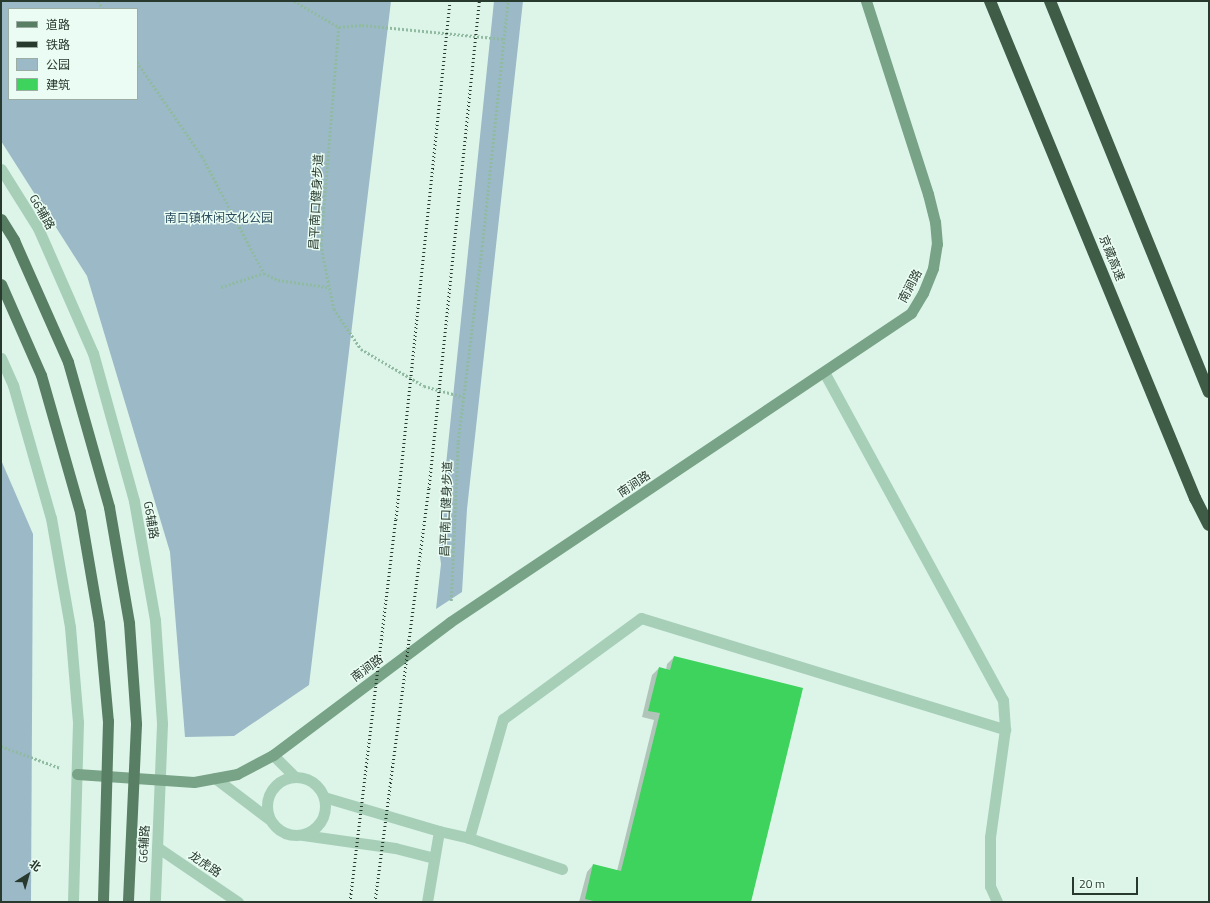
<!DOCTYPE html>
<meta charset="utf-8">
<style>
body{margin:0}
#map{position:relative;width:1210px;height:903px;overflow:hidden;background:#ddf5e9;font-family:"Titillium Web","Noto Sans SC",sans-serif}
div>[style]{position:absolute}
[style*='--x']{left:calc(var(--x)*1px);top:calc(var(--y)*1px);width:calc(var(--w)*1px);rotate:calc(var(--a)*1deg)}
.green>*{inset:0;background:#9bb9c6}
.shadow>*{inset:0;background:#0003}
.building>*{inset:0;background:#3dd35c}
.path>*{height:2.5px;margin-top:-1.25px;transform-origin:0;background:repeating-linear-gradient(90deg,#91bba1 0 2px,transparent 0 4px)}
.service>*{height:11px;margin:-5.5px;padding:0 5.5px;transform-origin:5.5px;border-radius:5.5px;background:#a7cfb8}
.service>.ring{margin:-5.5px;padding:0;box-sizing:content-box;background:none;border:11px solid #a7cfb8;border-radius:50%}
.tertiary>*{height:11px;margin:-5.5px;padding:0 5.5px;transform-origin:5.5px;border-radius:5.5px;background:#a7cfb8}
.secondary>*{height:11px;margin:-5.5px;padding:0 5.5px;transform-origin:5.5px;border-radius:5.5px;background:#78a386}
.primary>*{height:11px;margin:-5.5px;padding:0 5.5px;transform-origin:5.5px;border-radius:5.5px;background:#587e63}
.motorway>*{height:12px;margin:-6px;padding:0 6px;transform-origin:6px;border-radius:6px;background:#3e5c46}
.rail>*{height:3px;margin-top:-1.5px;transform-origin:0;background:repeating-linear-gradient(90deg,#283a2d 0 1px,transparent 0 4px)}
span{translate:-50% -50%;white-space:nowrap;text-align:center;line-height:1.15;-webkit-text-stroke:3px #eafcf3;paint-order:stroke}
.street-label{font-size:12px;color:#283a2d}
.park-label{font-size:12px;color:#294b5c}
.frame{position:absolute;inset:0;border:2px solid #283a2d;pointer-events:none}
.legend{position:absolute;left:8px;top:8px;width:130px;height:92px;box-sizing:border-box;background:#eafcf3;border:1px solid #9caea4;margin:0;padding:5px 7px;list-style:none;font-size:12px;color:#283a2d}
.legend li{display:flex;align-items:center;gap:8px;height:20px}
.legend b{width:20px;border:1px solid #9caea4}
.north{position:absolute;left:8px;top:855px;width:40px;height:40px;-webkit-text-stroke:3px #eafcf3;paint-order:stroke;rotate:37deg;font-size:11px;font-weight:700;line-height:16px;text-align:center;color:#283a2d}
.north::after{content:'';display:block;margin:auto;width:14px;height:18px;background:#283a2d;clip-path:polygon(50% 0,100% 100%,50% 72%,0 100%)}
.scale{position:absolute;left:1072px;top:877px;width:66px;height:18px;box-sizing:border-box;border:2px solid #283a2d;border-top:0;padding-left:5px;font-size:12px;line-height:14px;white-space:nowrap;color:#283a2d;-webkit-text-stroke:3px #eafcf3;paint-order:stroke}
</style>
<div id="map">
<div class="green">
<i style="clip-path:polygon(evenodd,1px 1px,391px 1px,309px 685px,234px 736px,185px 737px,170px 552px,87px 276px,1px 141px,1px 1px,9px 9px,137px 9px,137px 99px,9px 99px,9px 9px)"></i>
<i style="clip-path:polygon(494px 1px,523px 1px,467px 509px,462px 592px,436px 609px,441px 564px,438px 542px)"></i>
<i style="clip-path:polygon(1px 460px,33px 534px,31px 902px,1px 902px)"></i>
</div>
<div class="shadow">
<i style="clip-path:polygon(674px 657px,750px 902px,579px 902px,587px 872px,593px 865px,617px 871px,654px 720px,642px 717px,652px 675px,659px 668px,666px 670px,667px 664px)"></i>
</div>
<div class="building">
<i style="clip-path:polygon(674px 656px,803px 688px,751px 902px,598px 902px,585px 899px,593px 864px,621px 871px,660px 713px,648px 711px,659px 667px,670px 670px)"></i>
</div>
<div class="path">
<i style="--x:98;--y:1;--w:9;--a:58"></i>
<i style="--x:294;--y:1;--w:52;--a:30"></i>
<i style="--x:339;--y:27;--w:23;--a:-5"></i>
<i style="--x:362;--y:25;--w:143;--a:5.6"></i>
<i style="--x:339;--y:27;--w:219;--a:94.7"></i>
<i style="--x:321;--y:245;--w:65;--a:78.5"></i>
<i style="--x:334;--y:309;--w:48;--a:56"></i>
<i style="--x:361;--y:349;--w:73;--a:30.4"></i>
<i style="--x:424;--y:386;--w:41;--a:15.4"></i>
<i style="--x:137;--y:62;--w:114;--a:55.3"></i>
<i style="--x:202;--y:156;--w:132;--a:62.1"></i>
<i style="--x:264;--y:273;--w:16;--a:27"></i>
<i style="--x:278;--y:280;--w:50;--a:8"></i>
<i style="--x:221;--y:287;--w:45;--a:-18"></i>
<i style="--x:451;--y:601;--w:159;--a:-87.5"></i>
<i style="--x:458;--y:442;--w:196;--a:-83"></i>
<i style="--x:482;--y:247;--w:247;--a:-84"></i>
<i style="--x:1;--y:746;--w:63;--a:20.4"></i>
</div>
<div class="service">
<i style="--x:824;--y:372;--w:374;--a:61.4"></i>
<i style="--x:1003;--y:700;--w:29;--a:86"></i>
<i style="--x:1005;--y:729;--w:109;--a:97.9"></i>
<i style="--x:990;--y:837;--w:49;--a:90"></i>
<i style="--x:990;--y:886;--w:17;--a:66"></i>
<i style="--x:273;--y:755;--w:30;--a:45"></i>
<i class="ring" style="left:267px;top:777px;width:47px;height:47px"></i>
<i style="--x:215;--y:778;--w:68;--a:37.2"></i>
<i style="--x:324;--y:797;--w:120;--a:16.5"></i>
<i style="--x:303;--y:835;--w:93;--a:8"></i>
<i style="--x:395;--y:848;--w:40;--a:14.4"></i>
<i style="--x:469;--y:838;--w:98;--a:18.4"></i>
<i style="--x:427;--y:902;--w:72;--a:-80.4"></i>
<i style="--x:439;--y:831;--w:31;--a:13"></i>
<i style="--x:469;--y:838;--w:124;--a:-74.1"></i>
<i style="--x:503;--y:719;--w:171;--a:-36.2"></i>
<i style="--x:641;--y:618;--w:381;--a:17"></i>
</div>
<div class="tertiary">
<i style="--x:1;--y:169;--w:70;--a:57.9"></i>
<i style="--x:38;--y:228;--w:137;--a:66.3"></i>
<i style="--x:93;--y:353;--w:154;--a:74.5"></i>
<i style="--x:134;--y:501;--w:121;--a:80"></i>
<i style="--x:155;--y:620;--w:104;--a:86.1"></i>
<i style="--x:162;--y:724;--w:178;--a:92.3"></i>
<i style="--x:1;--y:358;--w:30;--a:66"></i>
<i style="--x:13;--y:385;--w:138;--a:74.1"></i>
<i style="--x:51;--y:518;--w:111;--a:80.1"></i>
<i style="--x:70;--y:627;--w:95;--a:85.2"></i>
<i style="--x:78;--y:722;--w:180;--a:91.6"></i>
<i style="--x:157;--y:847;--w:98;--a:34.2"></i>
</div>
<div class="secondary">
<i style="--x:77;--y:774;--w:117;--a:3.9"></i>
<i style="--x:194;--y:782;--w:44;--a:-10.5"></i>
<i style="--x:237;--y:774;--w:41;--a:-27.8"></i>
<i style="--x:273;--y:755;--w:221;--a:-36.9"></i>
<i style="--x:450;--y:622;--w:555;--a:-33.83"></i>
<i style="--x:911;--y:313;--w:23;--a:-59"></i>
<i style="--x:923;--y:293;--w:27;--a:-68"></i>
<i style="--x:933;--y:268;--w:24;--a:-81"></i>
<i style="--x:937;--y:244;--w:22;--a:-95"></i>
<i style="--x:935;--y:222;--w:29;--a:-104"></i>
<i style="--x:928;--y:194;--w:203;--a:-107.8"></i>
</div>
<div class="primary">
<i style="--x:1;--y:219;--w:25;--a:58"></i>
<i style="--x:14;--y:240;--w:133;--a:66.1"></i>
<i style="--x:68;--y:362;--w:151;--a:74.2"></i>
<i style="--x:109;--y:507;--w:118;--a:80.2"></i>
<i style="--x:129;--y:623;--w:101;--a:86"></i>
<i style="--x:136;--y:724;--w:178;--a:92.6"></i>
<i style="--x:1;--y:284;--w:99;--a:66.3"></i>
<i style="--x:41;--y:375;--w:142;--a:74.1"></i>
<i style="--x:80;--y:512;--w:113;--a:80.3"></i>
<i style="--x:99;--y:623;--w:98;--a:84.8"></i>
<i style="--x:108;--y:721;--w:181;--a:91.6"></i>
</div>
<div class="motorway">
<i style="--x:990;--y:1;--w:538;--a:67.59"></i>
<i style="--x:1195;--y:498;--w:30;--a:63"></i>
<i style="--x:1050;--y:1;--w:422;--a:67.9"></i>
</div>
<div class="rail">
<i style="--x:350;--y:902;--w:386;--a:-83.2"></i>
<i style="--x:396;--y:519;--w:521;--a:-84.05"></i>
<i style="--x:375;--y:902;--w:418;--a:-82.6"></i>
<i style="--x:429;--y:488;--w:490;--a:-84.1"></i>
</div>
<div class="street-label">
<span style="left:316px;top:202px;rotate:-87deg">昌平南口健身步道</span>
<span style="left:42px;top:212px;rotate:60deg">G6辅路</span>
<span style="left:1112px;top:258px;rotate:68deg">京藏高速</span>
<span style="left:910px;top:286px;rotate:-62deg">南涧路</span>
<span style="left:634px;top:484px;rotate:-34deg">南涧路</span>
<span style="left:446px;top:509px;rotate:-88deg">昌平南口健身步道</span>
<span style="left:151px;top:520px;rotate:80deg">G6辅路</span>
<span style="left:367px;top:668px;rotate:-37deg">南涧路</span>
<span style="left:144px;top:844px;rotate:-87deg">G6辅路</span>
<span style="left:205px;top:864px;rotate:34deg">龙虎路</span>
</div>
<div class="park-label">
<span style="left:219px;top:218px">南口镇休闲文化公园</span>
</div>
<div class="frame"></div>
<ul class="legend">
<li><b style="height:5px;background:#587e63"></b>道路</li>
<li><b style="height:5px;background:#283a2d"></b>铁路</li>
<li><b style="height:11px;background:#9bb9c6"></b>公园</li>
<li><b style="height:11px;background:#3dd35c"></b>建筑</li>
</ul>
<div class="north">北</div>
<div class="scale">20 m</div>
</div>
